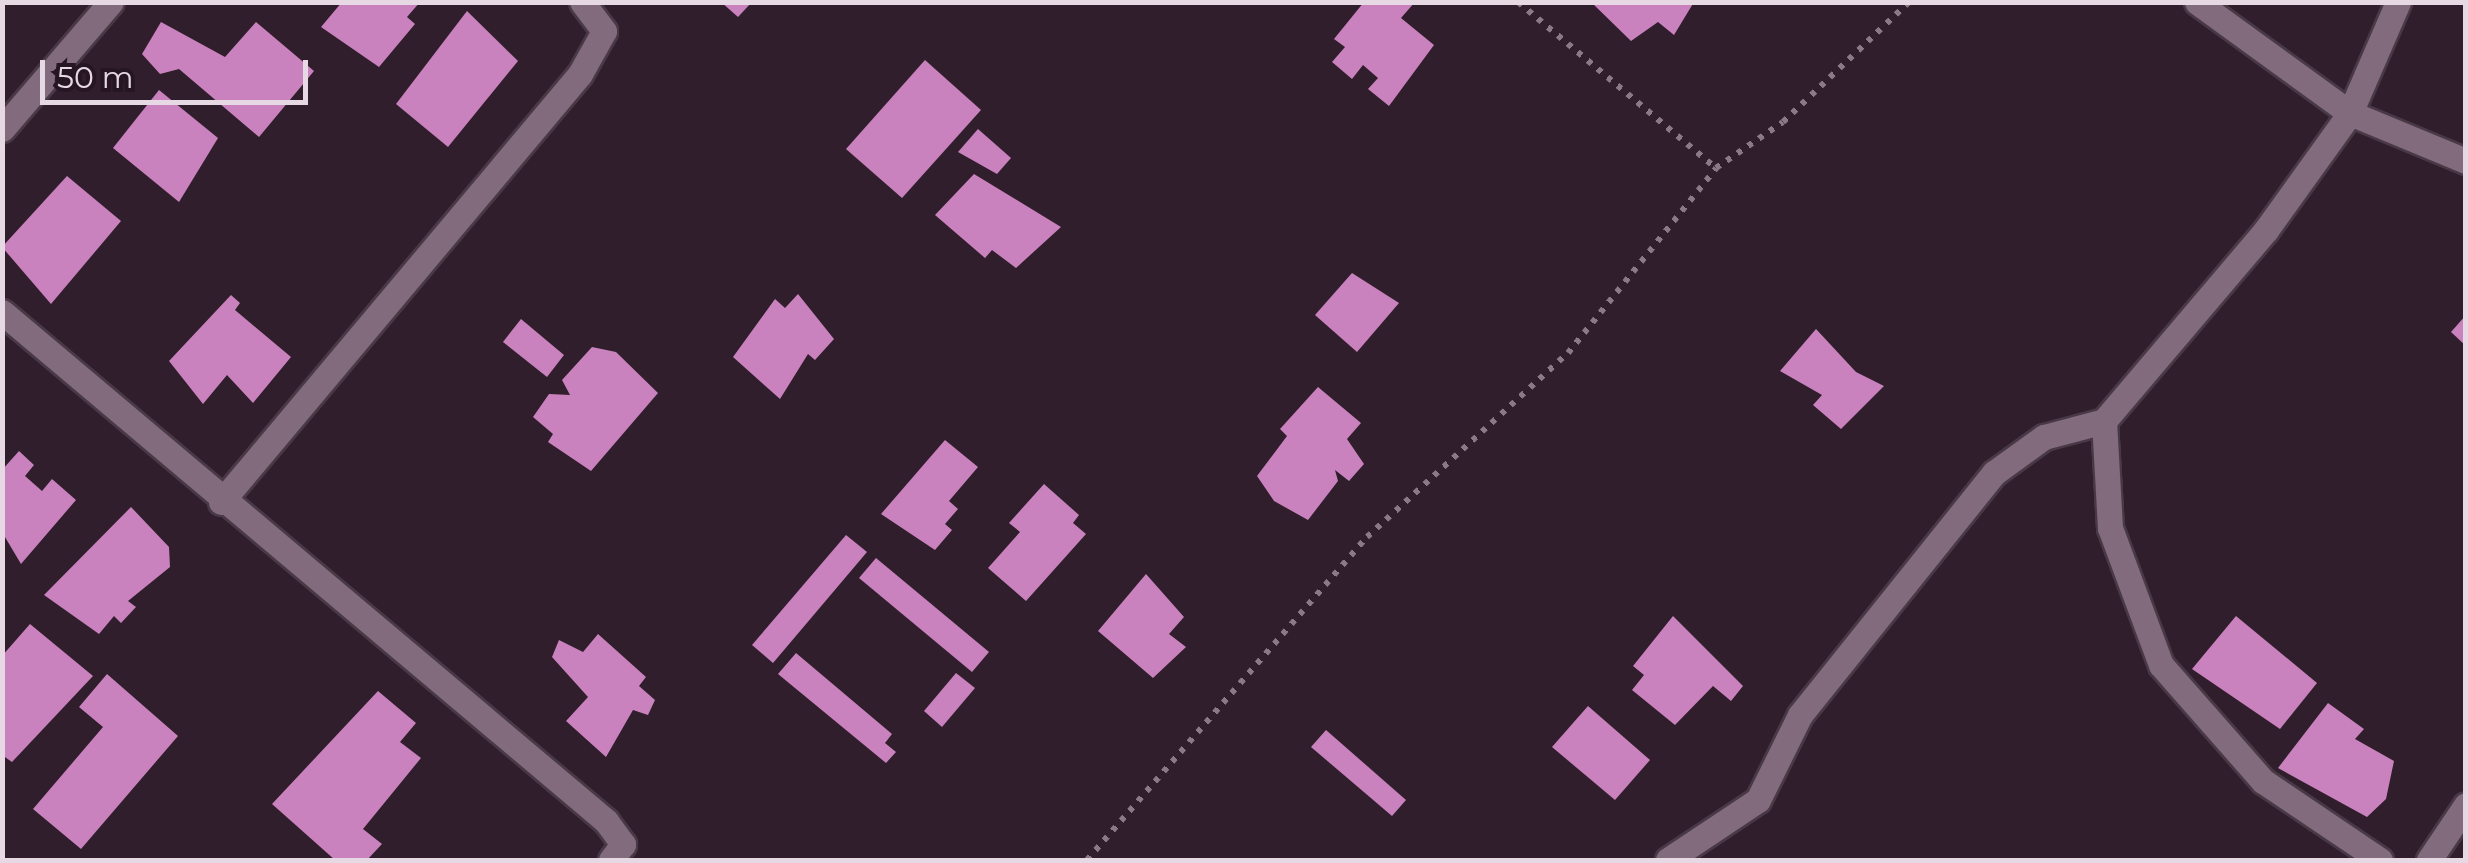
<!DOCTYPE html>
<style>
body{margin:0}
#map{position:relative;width:2468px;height:863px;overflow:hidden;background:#311e2d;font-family:Montserrat,sans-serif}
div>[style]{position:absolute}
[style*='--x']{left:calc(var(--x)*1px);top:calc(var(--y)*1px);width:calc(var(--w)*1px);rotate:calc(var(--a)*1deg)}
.building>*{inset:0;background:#c982bd}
.path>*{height:6px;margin-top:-3px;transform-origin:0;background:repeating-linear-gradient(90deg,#8a7a86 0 5px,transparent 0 13px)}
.roads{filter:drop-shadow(2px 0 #493946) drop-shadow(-2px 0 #493946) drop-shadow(0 2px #493946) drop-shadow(0 -2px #493946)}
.street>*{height:25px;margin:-12.5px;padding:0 12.5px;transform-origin:12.5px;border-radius:12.5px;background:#826b7d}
span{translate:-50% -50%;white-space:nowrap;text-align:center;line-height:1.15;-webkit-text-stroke:10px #261523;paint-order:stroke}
.frame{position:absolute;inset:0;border:5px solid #e6d9e3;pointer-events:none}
.scale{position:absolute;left:40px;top:60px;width:268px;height:45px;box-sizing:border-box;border:5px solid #e6d9e3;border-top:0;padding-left:12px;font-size:30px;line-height:35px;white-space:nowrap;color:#e6d9e3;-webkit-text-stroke:8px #261523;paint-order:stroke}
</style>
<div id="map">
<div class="building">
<i style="clip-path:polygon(342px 2px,420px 2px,407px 17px,415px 24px,379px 67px,321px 27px)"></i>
<i style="clip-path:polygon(721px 2px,752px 2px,738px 17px)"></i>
<i style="clip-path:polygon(1364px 2px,1415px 2px,1401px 18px,1434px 45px,1389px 106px,1368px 89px,1378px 78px,1363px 65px,1352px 79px,1332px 62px,1345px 47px,1334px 39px)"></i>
<i style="clip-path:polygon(1591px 2px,1694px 2px,1674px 35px,1658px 22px,1631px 41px)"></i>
<i style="clip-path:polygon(467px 11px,518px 61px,448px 147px,396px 104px)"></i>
<i style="clip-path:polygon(161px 22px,225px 57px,256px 22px,314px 71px,259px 137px,179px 69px,160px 74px,142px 54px)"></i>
<i style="clip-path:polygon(925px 60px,981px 110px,902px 198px,846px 149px)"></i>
<i style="clip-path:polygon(159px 90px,218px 138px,179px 202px,113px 148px)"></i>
<i style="clip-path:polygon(978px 129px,1011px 158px,997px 174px,958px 152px)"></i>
<i style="clip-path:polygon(974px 174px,1061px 227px,1016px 268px,992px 250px,985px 258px,935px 215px)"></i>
<i style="clip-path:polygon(67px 176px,121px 221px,51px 304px,2px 247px)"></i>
<i style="clip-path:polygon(1352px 273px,1399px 303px,1357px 352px,1315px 315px)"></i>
<i style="clip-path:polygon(798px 294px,834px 339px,815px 360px,808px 354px,780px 399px,733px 357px,775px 299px,785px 308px)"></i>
<i style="clip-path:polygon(231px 295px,240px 303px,235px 310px,291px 357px,253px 403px,227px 375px,203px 404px,169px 361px)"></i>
<i style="clip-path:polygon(2466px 315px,2466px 346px,2451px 332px)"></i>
<i style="clip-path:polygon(521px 319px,564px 355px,547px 377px,503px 342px)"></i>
<i style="clip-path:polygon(1816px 329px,1856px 372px,1884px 386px,1841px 429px,1813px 405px,1822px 395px,1780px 371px)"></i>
<i style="clip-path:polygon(592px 347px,616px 352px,658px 393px,591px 471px,548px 442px,553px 434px,533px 417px,549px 394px,570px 395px,562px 380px)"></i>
<i style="clip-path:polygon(1318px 387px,1361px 423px,1347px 439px,1364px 464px,1349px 481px,1335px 470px,1338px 481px,1308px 520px,1274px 501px,1257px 476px,1287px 436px,1280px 429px)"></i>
<i style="clip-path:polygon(945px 440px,978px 467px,949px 501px,958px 509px,945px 524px,952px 530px,935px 550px,881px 514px)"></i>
<i style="clip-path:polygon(19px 451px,34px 465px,25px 476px,42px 491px,52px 479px,76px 500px,21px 564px,2px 532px,2px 470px)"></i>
<i style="clip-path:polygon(1044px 484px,1079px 515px,1073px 523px,1086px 534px,1026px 601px,988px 568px,1020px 532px,1009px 523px)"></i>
<i style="clip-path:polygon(131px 507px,169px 547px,170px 567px,128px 601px,136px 607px,121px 623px,114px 616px,99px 634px,44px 595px)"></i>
<i style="clip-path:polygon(846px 535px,867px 552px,773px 663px,752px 645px)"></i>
<i style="clip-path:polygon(876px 558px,989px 652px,972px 672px,859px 578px)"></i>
<i style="clip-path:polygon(1146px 574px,1184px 617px,1169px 634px,1186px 647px,1153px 678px,1098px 631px)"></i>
<i style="clip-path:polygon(1673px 616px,1743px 686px,1731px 701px,1713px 686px,1675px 725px,1632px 690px,1644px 675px,1633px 666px)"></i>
<i style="clip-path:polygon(2236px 616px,2317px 683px,2280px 729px,2192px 669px)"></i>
<i style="clip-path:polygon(30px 624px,93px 676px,12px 762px,2px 755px,2px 656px)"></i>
<i style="clip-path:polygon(598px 634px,646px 677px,639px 686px,655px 700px,648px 715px,633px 710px,606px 757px,566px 721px,588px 697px,552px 657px,559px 640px,583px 652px)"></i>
<i style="clip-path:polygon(796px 653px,892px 734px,885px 743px,896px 752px,886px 763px,778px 674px)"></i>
<i style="clip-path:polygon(956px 673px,975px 688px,942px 727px,924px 711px)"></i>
<i style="clip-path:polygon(107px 674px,178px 736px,81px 849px,33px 809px,103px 727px,79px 707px)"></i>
<i style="clip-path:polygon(378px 691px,416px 723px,400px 742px,421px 758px,363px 829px,382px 844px,367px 860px,335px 860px,272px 804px)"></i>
<i style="clip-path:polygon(2328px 703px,2364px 729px,2355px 739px,2394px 761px,2386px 799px,2367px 817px,2278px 768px)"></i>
<i style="clip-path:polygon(1588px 706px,1650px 760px,1615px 800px,1552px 747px)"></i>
<i style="clip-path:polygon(1326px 730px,1406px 800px,1392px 816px,1311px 747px)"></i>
</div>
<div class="path">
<i style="--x:1518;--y:2;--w:258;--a:40"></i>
<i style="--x:1087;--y:860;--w:427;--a:-49.1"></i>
<i style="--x:1367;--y:537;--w:273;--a:-42.5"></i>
<i style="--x:1568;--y:353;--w:237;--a:-51.3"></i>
<i style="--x:1716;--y:168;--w:81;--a:-34.5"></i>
<i style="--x:1783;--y:122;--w:174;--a:-43.6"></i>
</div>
<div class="roads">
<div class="street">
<i style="--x:2197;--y:2;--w:189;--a:36"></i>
<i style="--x:2350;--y:113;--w:126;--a:22.5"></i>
<i style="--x:2;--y:129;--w:167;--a:-49.4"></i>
<i style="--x:2;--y:312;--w:790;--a:40.12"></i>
<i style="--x:606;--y:821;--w:29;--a:54"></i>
<i style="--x:623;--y:844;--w:20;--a:127"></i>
<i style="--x:221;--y:502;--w:559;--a:-50.01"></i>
<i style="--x:580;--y:74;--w:49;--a:-60.8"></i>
<i style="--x:604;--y:31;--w:36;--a:-127"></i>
<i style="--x:1668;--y:860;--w:108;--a:-33.7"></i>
<i style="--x:1758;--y:800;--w:95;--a:-63.7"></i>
<i style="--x:1800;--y:715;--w:310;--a:-51.3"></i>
<i style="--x:1994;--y:473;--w:62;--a:-35.8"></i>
<i style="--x:2044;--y:437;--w:62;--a:-14.9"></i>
<i style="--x:2380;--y:860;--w:141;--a:-146"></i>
<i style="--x:2263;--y:781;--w:154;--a:-131.3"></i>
<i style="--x:2161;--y:665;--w:146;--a:-110.4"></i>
<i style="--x:2110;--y:528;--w:107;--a:-93.2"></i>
<i style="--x:2104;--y:421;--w:250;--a:-49.7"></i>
<i style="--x:2266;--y:230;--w:144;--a:-54.3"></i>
<i style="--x:2350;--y:113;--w:121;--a:-66.6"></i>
<i style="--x:2429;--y:860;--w:66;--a:-56.1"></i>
</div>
</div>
<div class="frame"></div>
<div class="scale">50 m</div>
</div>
